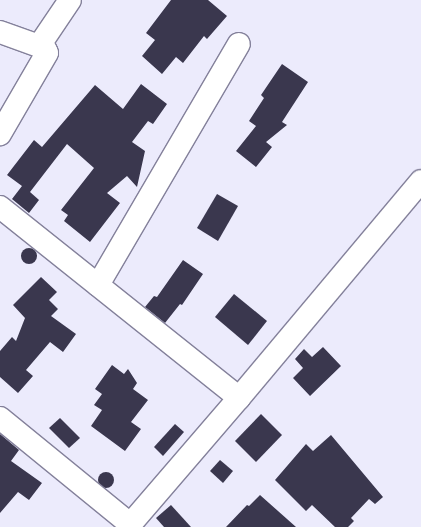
<!DOCTYPE html>
<style>
body{margin:0}
#map{position:relative;width:421px;height:527px;overflow:hidden;background:#ecebfc;font-family:"DejaVu Sans",sans-serif}
div>[style]{position:absolute}
[style*='--x']{left:calc(var(--x)*1px);top:calc(var(--y)*1px);width:calc(var(--w)*1px);rotate:calc(var(--a)*1deg)}
.building>*{inset:0;background:#3a374e}
.round{border-radius:50%}
.roads{filter:drop-shadow(1px 0 #84819b) drop-shadow(-1px 0 #84819b) drop-shadow(0 1px #84819b) drop-shadow(0 -1px #84819b)}
.minor>*{height:22px;margin:-11px;padding:0 11px;transform-origin:11px;border-radius:11px;background:#fff}
span{translate:-50% -50%;white-space:nowrap;text-align:center;line-height:1.15;-webkit-text-stroke:4px #fafafa;paint-order:stroke}
</style>
<div id="map">
<div class="building">
<i style="clip-path:polygon(171px 0,208px 0,227px 16px,207px 39px,204px 36px,183px 63px,176px 57px,162px 74px,142px 56px,155px 40px,146px 33px)"></i>
<i style="clip-path:polygon(282px 64px,308px 82px,282px 122px,287px 125px,266px 142px,272px 147px,256px 167px,236px 151px,256px 126px,249px 121px,264px 98px,261px 95px)"></i>
<i style="clip-path:polygon(141px 84px,167px 104px,153px 124px,148px 121px,132px 142px,145px 151px,137px 187px,127px 176px,107px 193px,120px 203px,90px 242px,64px 221px,68px 215px,61px 210px,94px 168px,67px 144px,30px 192px,39px 200px,29px 213px,12px 199px,22px 186px,7px 175px,34px 140px,42px 147px,95px 85px,123px 109px)"></i>
<i style="clip-path:polygon(217px 194px,238px 206px,218px 241px,197px 228px)"></i>
<i class="round" style="left:21px;top:248px;width:16px;height:16px"></i>
<i style="clip-path:polygon(183px 260px,203px 274px,182px 305px,180px 304px,165px 323px,145px 307px,154px 296px,157px 297px)"></i>
<i style="clip-path:polygon(41px 277px,57px 292px,49px 300px,58px 309px,51px 316px,76px 334px,63px 352px,50px 342px,26px 370px,33px 376px,18px 393px,0 377px,0 351px,12px 337px,16px 341px,25px 318px,13px 305px)"></i>
<i style="clip-path:polygon(234px 294px,267px 321px,248px 345px,215px 317px)"></i>
<i style="clip-path:polygon(323px 347px,341px 366px,310px 396px,293px 378px,303px 368px,295px 359px,304px 349px,312px 357px)"></i>
<i style="clip-path:polygon(112px 365px,124px 374px,128px 369px,137px 383px,133px 389px,148px 400px,131px 422px,141px 429px,125px 451px,91px 426px,102px 410px,94px 405px,102px 394px,95px 389px)"></i>
<i style="clip-path:polygon(261px 414px,282px 435px,256px 462px,235px 441px)"></i>
<i style="clip-path:polygon(60px 418px,80px 438px,69px 448px,49px 428px)"></i>
<i style="clip-path:polygon(175px 424px,184px 432px,163px 456px,154px 447px)"></i>
<i style="clip-path:polygon(0 434px,19px 450px,11px 461px,42px 483px,29px 500px,18px 492px,0 513px)"></i>
<i style="clip-path:polygon(331px 435px,383px 497px,375px 504px,369px 499px,351px 518px,354px 521px,348px 527px,335px 527px,312px 505px,306px 511px,275px 480px,306px 444px,313px 451px)"></i>
<i style="clip-path:polygon(220px 460px,233px 471px,223px 483px,210px 471px)"></i>
<i class="round" style="left:98px;top:472px;width:16px;height:16px"></i>
<i style="clip-path:polygon(260px 495px,296px 527px,226px 527px,247px 505px,249px 506px)"></i>
<i style="clip-path:polygon(171px 505px,191px 527px,164px 527px,156px 518px)"></i>
</div>
<div class="roads">
<div class="minor">
<i style="--x:0;--y:32;--w:41;--a:19.7"></i>
<i style="--x:39;--y:46;--w:7;--a:27"></i>
<i style="--x:45;--y:49;--w:4;--a:63"></i>
<i style="--x:47;--y:53;--w:94;--a:120.1"></i>
<i style="--x:39;--y:46;--w:55;--a:-56"></i>
<i style="--x:0;--y:207;--w:306;--a:38.6"></i>
<i style="--x:98;--y:285;--w:279;--a:-59.7"></i>
<i style="--x:0;--y:418;--w:168;--a:39.2"></i>
<i style="--x:128;--y:527;--w:170;--a:-49.3"></i>
<i style="--x:239;--y:398;--w:283;--a:-50"></i>
</div>
</div>
</div>
